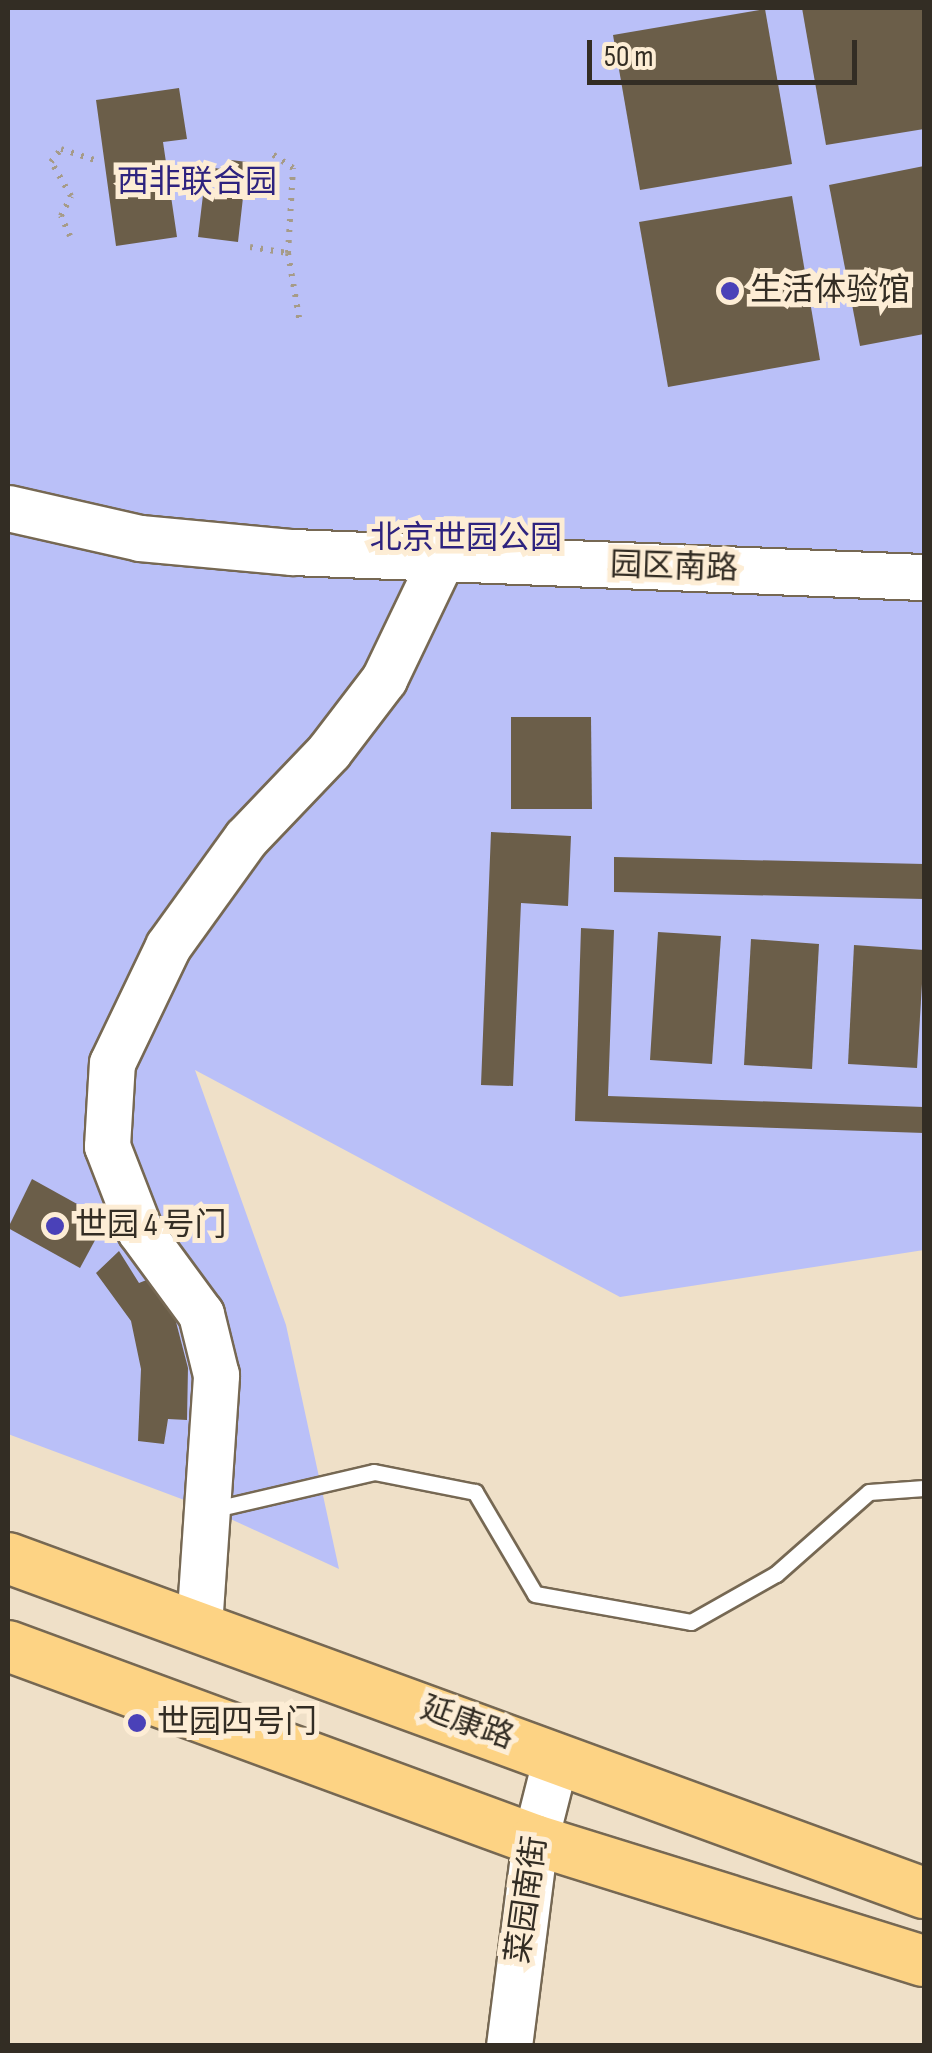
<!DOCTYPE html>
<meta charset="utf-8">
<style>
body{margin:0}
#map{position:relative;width:932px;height:2053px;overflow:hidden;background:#efe0c8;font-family:"Sofia Sans Condensed","Noto Sans SC",sans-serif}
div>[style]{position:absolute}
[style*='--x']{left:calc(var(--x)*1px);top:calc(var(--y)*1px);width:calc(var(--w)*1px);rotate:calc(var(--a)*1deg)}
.green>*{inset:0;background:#bac0f8}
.building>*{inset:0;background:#6b5e49}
.path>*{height:6px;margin-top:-3px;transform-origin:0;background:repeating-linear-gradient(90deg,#a69b88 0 2.5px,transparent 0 10.5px)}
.roads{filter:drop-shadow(2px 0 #766853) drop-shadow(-2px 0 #766853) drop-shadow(0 2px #766853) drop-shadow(0 -2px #766853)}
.lane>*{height:15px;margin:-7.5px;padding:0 7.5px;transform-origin:7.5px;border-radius:7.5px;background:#fff}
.secondary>*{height:45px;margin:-22.5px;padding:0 22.5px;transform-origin:22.5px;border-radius:22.5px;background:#fff}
.primary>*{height:50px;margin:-25px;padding:0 25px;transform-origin:25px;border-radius:25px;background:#fdd384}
.dots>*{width:28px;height:28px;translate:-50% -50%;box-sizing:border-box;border:5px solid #fdedd5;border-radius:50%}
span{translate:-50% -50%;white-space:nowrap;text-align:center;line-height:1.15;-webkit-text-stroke:10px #fdedd5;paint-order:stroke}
.park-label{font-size:32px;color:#2e237f}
.poi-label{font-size:32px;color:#332d24}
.left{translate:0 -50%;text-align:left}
.street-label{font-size:32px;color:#332d24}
.frame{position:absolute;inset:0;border:10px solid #332d24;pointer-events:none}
.scale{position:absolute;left:587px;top:40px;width:270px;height:45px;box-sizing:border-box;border:5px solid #332d24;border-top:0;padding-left:12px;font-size:30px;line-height:35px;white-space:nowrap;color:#332d24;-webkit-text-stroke:8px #fdedd5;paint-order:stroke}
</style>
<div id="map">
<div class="green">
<i style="clip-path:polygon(8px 8px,924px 8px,924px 1250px,620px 1297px,195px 1070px,286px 1325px,339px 1569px,211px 1510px,8px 1434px)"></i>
</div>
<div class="building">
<i style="clip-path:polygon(802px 8px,924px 8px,924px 129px,826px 145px)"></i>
<i style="clip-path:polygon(765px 9px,792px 164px,640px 190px,613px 35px)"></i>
<i style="clip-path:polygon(179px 88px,187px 139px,163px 142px,177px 237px,116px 246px,96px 100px)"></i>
<i style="clip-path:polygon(231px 160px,247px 162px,238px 242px,198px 237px,203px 195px,224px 198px,226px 181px,213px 179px,214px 168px,230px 170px)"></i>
<i style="clip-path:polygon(924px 166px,924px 334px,860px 346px,829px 185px)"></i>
<i style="clip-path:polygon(792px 196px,820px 360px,668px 387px,639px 222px)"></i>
<i style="clip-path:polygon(511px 717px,591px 717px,592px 809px,511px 809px)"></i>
<i style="clip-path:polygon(491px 832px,571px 836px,568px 906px,521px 903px,513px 1086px,481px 1085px)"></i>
<i style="clip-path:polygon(614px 857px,924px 864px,924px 899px,614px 892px)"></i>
<i style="clip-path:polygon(581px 928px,614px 930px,608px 1096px,924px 1107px,924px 1133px,575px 1121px)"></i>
<i style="clip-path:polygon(658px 932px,721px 936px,712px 1064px,650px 1060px)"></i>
<i style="clip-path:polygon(751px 939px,819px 944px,812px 1069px,744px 1065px)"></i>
<i style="clip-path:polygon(854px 945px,924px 950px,917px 1068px,848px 1064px)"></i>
<i style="clip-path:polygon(32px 1179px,106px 1220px,80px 1268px,8px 1228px)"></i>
<i style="clip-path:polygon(119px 1251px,139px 1283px,154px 1277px,175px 1318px,188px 1368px,187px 1420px,168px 1419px,164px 1444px,138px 1441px,141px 1369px,131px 1321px,96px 1273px)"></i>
</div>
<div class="path">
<i style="--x:70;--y:236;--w:22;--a:-114"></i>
<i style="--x:61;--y:216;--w:22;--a:-63"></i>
<i style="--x:71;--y:196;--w:39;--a:-120"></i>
<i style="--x:51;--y:162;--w:16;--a:-52"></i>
<i style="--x:61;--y:149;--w:35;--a:18"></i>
<i style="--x:250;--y:247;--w:38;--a:9"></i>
<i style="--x:288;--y:253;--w:85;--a:-86.6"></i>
<i style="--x:293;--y:168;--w:30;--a:-146"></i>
<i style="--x:288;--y:253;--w:71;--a:80.3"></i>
</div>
<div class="roads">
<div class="lane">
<i style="--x:211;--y:1510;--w:167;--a:-13.1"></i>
<i style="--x:374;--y:1472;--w:103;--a:11.2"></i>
<i style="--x:475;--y:1492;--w:118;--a:59.5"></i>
<i style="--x:535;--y:1594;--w:158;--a:10.2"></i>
<i style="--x:691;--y:1622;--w:98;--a:-29.5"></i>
<i style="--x:776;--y:1574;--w:124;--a:-41.4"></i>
<i style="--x:869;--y:1492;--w:55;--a:-4.2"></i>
</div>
<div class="secondary">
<i style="--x:8;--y:508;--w:135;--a:12.8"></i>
<i style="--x:140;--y:538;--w:153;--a:5.3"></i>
<i style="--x:292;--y:552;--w:632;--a:2.27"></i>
<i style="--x:199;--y:1626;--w:252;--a:-86.1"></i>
<i style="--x:216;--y:1375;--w:63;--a:-103.8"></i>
<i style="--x:201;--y:1314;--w:103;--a:-126.3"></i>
<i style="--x:140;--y:1231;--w:91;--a:-111.2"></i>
<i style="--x:107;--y:1146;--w:83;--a:-86.6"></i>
<i style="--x:112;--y:1063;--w:130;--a:-64.4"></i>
<i style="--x:168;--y:946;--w:133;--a:-54.2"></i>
<i style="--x:246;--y:838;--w:120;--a:-46.3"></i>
<i style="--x:329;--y:751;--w:91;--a:-52.6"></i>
<i style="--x:384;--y:679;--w:132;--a:-64.4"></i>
<i style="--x:509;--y:2046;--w:208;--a:-82.8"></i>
<i style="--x:535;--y:1840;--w:86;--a:-75.8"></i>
</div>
<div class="primary">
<i style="--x:8;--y:1558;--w:975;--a:20.09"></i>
<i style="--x:8;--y:1646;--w:562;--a:20.21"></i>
<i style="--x:535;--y:1840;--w:407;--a:17.3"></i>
</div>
</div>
<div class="dots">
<i style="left:730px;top:291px;background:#4a41b8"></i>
<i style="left:55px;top:1226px;background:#4a41b8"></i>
<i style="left:137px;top:1723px;background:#4a41b8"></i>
</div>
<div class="park-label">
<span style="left:197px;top:183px">西非联合园</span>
<span style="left:466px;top:539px">北京世园公园</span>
</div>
<div class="poi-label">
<span class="left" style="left:750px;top:291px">生活体验馆</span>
<span class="left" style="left:75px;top:1226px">世园 4 号门</span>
<span class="left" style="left:157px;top:1723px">世园四号门</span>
</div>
<div class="street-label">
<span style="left:674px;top:568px;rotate:2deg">园区南路</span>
<span style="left:467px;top:1724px;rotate:20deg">延康路</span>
<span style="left:528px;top:1900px;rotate:-82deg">菜园南街</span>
</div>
<div class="frame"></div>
<div class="scale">50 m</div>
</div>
